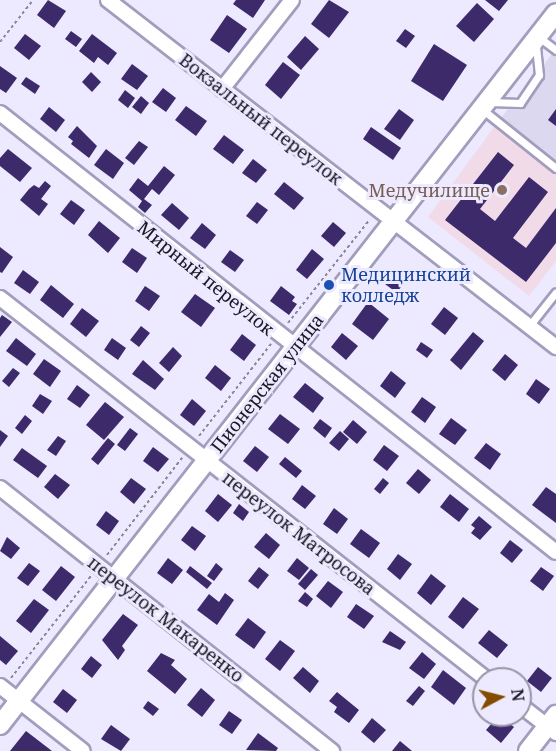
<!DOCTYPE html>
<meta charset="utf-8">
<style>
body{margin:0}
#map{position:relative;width:556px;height:751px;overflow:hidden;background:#ede9fe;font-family:"Noto Serif",serif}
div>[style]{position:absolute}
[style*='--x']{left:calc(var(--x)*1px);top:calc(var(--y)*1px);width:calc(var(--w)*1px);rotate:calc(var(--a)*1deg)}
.built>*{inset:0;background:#dcd8f0}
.education>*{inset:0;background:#f1dbe9}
.building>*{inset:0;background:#3d2a6b}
.path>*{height:2px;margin-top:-1px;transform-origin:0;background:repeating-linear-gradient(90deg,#888596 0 3px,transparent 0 6px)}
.roads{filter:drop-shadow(2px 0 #a39dbd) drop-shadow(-2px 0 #a39dbd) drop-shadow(0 2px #a39dbd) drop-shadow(0 -2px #a39dbd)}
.lane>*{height:7px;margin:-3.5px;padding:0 3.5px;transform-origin:3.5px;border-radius:3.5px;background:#fff}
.street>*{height:14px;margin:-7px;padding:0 7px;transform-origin:7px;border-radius:7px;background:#fff}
.secondary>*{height:18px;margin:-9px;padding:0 9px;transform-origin:9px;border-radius:9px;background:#fff}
.dots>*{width:16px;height:16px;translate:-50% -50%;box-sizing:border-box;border:3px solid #ede9fe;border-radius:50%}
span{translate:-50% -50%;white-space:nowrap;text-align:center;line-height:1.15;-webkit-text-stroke:6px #ede9fe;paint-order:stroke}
.street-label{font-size:18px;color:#1a1824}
.education-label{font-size:18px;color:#785e54}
.right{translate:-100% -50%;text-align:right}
.transit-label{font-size:18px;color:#164399}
.left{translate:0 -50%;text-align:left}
.north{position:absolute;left:472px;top:667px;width:60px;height:60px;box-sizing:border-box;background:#ede9fe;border:2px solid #9995a7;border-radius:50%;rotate:83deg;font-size:16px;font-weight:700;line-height:24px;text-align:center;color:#1a1824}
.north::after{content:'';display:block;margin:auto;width:21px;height:27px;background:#844c00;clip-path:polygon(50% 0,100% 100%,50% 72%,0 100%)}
</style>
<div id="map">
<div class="built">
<i style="clip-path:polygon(556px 49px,556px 164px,500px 119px)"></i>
</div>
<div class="education">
<i style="clip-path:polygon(500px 119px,556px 164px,556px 261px,529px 296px,428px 217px)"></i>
</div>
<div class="building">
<i style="clip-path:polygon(48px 0,66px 11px,54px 28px,37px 15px)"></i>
<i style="clip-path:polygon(236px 0,265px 0,253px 18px,233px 4px)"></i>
<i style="clip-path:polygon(329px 0,349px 12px,329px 38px,311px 24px)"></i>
<i style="clip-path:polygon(485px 0,508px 0,499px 11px)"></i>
<i style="clip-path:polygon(477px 3px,494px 19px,474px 42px,456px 26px)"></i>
<i style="clip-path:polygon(227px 15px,247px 29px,229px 53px,210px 40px)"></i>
<i style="clip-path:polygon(405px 29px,415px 36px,406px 48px,396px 41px)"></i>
<i style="clip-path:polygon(71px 31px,82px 39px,76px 47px,65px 39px)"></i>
<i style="clip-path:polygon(25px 34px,41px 46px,29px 60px,14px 48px)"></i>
<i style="clip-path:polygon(92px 34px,117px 53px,108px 65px,98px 57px,94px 63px,79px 51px)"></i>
<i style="clip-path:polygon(305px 36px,319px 49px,301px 70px,287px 57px)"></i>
<i style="clip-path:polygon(434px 44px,467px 65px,443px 101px,411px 81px)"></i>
<i style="clip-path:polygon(283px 62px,300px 75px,281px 99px,265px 85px)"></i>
<i style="clip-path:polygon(132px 64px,148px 76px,137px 90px,121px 79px)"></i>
<i style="clip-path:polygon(0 66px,17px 78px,6px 93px,0 89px)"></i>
<i style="clip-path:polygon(91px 72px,101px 82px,92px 92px,82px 82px)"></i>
<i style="clip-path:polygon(26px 77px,40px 86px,35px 94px,21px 84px)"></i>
<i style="clip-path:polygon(163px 88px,176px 98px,166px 112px,152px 102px)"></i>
<i style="clip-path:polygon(125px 90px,135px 98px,128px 108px,118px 100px)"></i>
<i style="clip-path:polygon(141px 96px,149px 103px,141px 114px,132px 107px)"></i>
<i style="clip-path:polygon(186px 106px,207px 121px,196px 136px,175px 120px)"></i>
<i style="clip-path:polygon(49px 107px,65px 120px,56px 132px,40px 119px)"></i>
<i style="clip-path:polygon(399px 109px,414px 120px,400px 140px,384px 129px)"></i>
<i style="clip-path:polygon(556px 109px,556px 126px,548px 120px)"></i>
<i style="clip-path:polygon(77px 126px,97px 146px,89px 158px,71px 144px,73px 141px,68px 137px)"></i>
<i style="clip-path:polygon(371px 127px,401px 148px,393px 160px,363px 139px)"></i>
<i style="clip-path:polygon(224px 135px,244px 150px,233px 164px,213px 149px)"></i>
<i style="clip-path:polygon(139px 141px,148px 147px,134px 165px,125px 158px)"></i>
<i style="clip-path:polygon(8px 149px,32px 168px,20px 182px,0 166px,0 158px)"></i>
<i style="clip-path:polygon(106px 149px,124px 163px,113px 179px,94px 165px)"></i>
<i style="clip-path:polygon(498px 152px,514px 165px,480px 209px,495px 221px,529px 177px,548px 192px,513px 238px,526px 248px,556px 208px,556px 243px,526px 282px,445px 220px)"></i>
<i style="clip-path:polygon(253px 159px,267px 170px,256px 183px,242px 173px)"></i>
<i style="clip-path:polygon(164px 166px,175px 175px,159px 195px,152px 189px,144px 199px,152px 205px,145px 213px,138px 207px,142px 201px,129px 190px,138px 178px,148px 186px)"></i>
<i style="clip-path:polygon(45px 181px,51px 186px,41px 199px,48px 204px,39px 216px,20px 200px,29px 189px,34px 185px,39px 188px)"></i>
<i style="clip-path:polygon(284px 182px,304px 198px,294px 210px,274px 194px)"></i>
<i style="clip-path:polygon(71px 200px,85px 210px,74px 225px,60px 214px)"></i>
<i style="clip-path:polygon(257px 202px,268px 210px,257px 224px,246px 216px)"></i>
<i style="clip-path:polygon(172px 203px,189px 218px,179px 230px,161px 215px)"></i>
<i style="clip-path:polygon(99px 221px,120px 238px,108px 253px,88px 235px)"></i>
<i style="clip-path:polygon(333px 222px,346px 233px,334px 247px,321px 236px)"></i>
<i style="clip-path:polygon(202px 223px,216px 235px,205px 249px,190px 238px)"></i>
<i style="clip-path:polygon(0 247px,13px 257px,2px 273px,0 272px)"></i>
<i style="clip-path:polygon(132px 248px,147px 258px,137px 273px,122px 262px)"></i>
<i style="clip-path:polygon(312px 249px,324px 259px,307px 279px,296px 270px)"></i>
<i style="clip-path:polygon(230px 250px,244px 260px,235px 272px,221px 262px)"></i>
<i style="clip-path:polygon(23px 270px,39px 282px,30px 294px,14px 283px)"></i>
<i style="clip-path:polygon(394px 271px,406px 279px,397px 293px,385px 284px)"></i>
<i style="clip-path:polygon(51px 285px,74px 304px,63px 318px,40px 300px)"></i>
<i style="clip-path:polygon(145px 286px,160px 296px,149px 311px,135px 301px)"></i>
<i style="clip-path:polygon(281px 286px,295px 297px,292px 301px,297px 304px,289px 315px,270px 301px)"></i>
<i style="clip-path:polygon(195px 294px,215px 308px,201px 327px,181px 312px)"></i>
<i style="clip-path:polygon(368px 302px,389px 319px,373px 340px,352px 324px)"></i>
<i style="clip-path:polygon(444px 307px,458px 318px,445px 335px,431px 324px)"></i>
<i style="clip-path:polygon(82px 308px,99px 321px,86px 337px,70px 324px)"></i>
<i style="clip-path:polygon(2px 315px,12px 322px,0 337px,0 318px)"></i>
<i style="clip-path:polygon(141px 326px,150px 333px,139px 347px,130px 340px)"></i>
<i style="clip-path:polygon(473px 332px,484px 341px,461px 370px,450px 360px)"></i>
<i style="clip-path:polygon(342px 333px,358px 346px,346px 360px,331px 347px)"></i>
<i style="clip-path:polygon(242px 334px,256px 345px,244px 361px,230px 350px)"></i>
<i style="clip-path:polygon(16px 338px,36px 354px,27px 366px,6px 351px)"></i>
<i style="clip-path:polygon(112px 338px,126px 348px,118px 360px,104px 350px)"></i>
<i style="clip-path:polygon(421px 342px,433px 350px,427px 358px,416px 350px)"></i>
<i style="clip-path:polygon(173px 347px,182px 356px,169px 372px,159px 363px)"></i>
<i style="clip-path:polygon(505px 354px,518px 365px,505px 381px,492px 370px)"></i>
<i style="clip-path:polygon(44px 359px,61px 371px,50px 387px,33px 374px)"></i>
<i style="clip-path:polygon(143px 360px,164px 379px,155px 390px,132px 374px)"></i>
<i style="clip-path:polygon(215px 365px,231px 378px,221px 391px,205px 378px)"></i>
<i style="clip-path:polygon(13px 368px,20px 373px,9px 387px,2px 381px)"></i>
<i style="clip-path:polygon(391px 371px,406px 383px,395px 398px,380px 386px)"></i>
<i style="clip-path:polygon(536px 379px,550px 389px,539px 404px,526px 394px)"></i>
<i style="clip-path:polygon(305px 383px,324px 398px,313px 413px,293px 397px)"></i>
<i style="clip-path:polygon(77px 385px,90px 395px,80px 408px,67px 399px)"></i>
<i style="clip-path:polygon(40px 394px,52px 401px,43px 414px,32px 406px)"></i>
<i style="clip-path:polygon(422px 397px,436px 407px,425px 423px,411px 412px)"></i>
<i style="clip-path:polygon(192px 399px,206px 411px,194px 426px,180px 415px)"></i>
<i style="clip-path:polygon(105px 402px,124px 417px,104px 440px,86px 425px)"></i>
<i style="clip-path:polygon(280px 414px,300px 429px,288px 444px,268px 429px)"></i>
<i style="clip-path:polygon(25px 415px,32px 421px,22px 434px,15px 428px)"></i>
<i style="clip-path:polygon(451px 418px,467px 430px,455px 445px,439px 434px)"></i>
<i style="clip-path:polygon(320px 419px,332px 428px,325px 438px,313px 428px)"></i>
<i style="clip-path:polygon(353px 420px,367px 432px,357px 444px,343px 432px)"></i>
<i style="clip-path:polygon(130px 428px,138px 434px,125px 451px,117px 445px)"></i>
<i style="clip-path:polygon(0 430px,8px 436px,0 447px)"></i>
<i style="clip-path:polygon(340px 431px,349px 439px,339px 451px,329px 443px)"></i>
<i style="clip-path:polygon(58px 436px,66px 441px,56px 456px,47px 450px)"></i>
<i style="clip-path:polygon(108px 438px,115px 444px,98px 465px,91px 459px)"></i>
<i style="clip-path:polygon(486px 443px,501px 454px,490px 470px,474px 458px)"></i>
<i style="clip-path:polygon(384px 445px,399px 456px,387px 471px,373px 460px)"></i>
<i style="clip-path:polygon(255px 446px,269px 457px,257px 472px,243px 461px)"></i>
<i style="clip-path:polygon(153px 447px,169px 459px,158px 472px,143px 461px)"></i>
<i style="clip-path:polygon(22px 448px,47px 466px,38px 478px,13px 460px)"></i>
<i style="clip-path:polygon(285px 457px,302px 471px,296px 478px,279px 464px)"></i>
<i style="clip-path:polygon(418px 469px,431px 480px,419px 494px,406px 483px)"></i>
<i style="clip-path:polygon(55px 474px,70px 485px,58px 499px,44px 487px)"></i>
<i style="clip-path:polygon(131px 478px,146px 489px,134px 504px,120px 492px)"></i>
<i style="clip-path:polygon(383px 478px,389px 483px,380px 494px,374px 489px)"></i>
<i style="clip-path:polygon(302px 485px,316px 496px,305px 509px,292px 499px)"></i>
<i style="clip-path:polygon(546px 487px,556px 494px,556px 523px,532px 505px)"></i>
<i style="clip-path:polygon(218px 494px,232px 505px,218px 522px,205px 511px)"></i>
<i style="clip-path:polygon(450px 494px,469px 509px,459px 522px,440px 507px)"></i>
<i style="clip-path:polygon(239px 504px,249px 512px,243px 521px,233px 513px)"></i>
<i style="clip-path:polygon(334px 508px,348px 519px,337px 534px,323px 524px)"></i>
<i style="clip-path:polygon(106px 511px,119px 521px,109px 535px,96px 525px)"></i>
<i style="clip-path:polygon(479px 516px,492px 527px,480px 540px,471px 533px,475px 528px,471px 525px)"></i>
<i style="clip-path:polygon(192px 526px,206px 536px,195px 551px,181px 540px)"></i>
<i style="clip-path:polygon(361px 529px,380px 543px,369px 558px,350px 544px)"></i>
<i style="clip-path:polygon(266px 533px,280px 545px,269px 559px,254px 547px)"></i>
<i style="clip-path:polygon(7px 537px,20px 548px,11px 559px,0 551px)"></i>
<i style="clip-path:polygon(510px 540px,523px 550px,512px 563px,500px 553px)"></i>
<i style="clip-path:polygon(398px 554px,412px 564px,400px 580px,387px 569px)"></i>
<i style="clip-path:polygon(168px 558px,183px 570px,172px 584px,157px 573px)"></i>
<i style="clip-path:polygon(297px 558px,309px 568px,299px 580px,287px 571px)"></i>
<i style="clip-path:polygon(29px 563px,40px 571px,28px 586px,17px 578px)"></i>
<i style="clip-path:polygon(216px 563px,223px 569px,214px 581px,207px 576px)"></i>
<i style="clip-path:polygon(61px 566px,75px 577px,56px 601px,42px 590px)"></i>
<i style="clip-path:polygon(190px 566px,212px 583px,207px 589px,186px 572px)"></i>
<i style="clip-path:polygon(259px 567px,269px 575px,258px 589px,248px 581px)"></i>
<i style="clip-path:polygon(541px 567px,554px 576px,543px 591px,530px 581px)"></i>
<i style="clip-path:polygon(311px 569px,318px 575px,305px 590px,298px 584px)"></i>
<i style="clip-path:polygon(431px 574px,446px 586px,431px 605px,417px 593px)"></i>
<i style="clip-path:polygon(328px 581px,343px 592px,331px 608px,316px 596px)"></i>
<i style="clip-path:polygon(305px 592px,313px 599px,307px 607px,298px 601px)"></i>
<i style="clip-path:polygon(225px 593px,234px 600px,217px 625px,197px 610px,209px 594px,219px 602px)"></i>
<i style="clip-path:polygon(463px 597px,479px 609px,463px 629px,448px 617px)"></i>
<i style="clip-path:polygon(34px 599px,49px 610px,31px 633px,16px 621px)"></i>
<i style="clip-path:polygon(356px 604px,374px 616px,364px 629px,347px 617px)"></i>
<i style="clip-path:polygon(123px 614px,138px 625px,122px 646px,125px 650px,118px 660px,102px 640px)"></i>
<i style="clip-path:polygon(248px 618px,266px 632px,254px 649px,235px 635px)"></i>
<i style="clip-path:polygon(489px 630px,508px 645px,497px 658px,478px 643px)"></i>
<i style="clip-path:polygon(390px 631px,406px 642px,400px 650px,382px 642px)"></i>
<i style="clip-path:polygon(0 636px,18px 651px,6px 665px,0 660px)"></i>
<i style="clip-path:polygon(280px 640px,295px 651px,280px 671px,265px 659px)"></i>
<i style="clip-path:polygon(422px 652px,436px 664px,424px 679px,409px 668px)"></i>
<i style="clip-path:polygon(161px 653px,175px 660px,171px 665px,187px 679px,175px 694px,147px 671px)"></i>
<i style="clip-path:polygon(91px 656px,102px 665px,92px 678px,81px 669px)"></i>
<i style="clip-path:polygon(303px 667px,319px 681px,310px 693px,293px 678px)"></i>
<i style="clip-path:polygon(538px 667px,552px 678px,541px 692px,527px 681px)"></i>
<i style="clip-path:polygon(443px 670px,466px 688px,454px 705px,431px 687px)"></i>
<i style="clip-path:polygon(419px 686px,425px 691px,413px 706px,406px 701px)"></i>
<i style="clip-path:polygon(201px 688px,215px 700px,202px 717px,187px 705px)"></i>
<i style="clip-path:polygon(63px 689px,77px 700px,67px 713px,53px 702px)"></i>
<i style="clip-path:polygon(337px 692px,359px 710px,349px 723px,334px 712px,337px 707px,329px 701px)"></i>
<i style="clip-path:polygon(148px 701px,159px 709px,153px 716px,143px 708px)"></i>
<i style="clip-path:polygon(229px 711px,242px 720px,232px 734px,219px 725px)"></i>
<i style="clip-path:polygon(499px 715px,514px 727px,501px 743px,486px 730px)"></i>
<i style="clip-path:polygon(372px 718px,386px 730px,374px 743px,361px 732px)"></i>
<i style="clip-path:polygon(111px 725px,130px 739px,121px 751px,101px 739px)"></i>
<i style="clip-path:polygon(26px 731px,52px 751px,10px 751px)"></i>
<i style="clip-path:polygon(258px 733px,278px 748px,276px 751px,246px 750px)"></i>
<i style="clip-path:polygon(400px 741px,412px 751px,392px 751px)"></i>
</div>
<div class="path">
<i style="--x:0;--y:42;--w:53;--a:-51.8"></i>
<i style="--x:288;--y:323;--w:132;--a:-51.7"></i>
<i style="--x:199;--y:436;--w:117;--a:-52"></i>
<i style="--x:107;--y:555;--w:123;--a:-52.3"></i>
<i style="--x:11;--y:678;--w:130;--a:-51.9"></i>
</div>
<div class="roads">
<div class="lane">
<i style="--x:540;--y:38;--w:20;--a:37"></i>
<i style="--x:490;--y:102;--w:30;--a:2"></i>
<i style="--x:520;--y:103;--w:34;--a:-56"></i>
<i style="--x:539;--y:75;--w:30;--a:-96"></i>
<i style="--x:483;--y:110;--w:93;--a:38.5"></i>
<i style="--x:529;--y:326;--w:43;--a:-51.5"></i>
</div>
<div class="street">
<i style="--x:108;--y:0;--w:567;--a:37.76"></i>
<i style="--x:222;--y:89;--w:113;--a:-51.8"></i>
<i style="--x:0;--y:113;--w:708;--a:38.29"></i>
<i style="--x:0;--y:298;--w:618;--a:38.09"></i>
<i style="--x:0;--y:488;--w:424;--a:38.4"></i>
<i style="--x:0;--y:686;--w:105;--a:38.1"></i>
<i style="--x:520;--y:705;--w:46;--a:37.9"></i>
</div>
<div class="secondary">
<i style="--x:0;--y:725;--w:903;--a:-52.01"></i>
<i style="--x:528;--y:751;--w:46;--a:-52.1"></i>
</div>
</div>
<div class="dots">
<i style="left:502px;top:190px;background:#8d6e63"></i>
<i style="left:329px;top:285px;background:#1a4fb4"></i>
</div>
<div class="street-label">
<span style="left:261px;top:119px;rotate:38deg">Вокзальный переулок</span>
<span style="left:206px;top:278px;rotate:39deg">Мирный переулок</span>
<span style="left:267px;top:383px;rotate:-52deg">Пионерская улица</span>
<span style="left:299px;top:533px;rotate:38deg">переулок Матросова</span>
<span style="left:166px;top:619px;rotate:38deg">переулок Макаренко</span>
</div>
<div class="education-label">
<span class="right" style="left:490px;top:190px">Медучилище</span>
</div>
<div class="transit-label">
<span class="left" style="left:341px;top:285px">Медицинский<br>колледж</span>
</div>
<div class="north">N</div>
</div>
